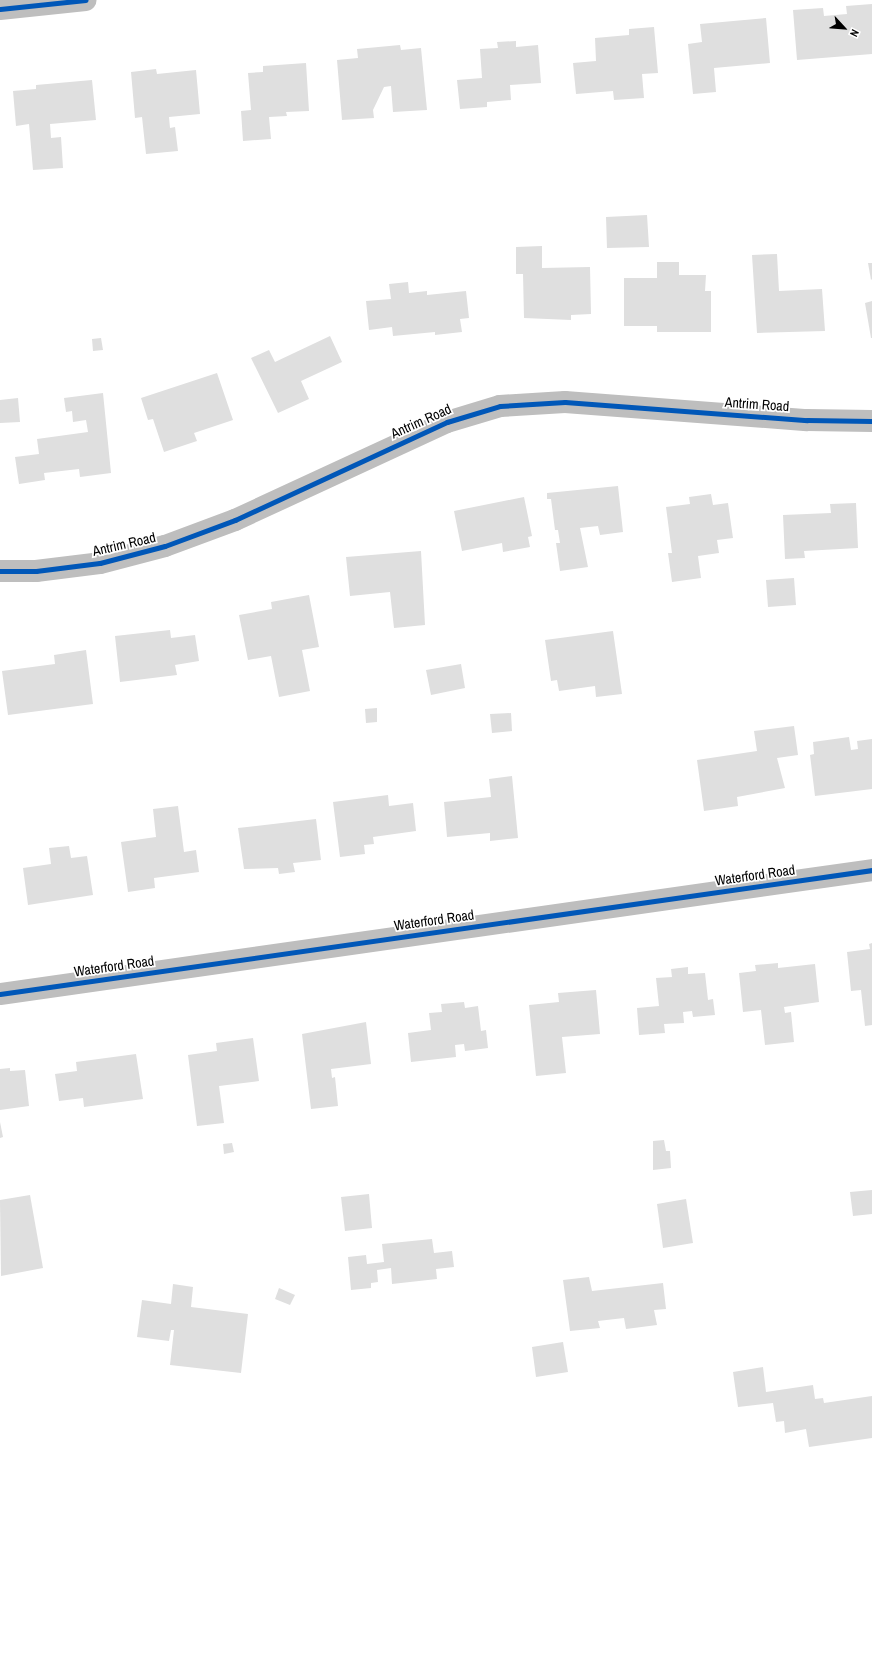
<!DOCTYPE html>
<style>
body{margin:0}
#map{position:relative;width:872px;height:1656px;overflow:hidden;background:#fff;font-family:"Archivo Narrow",sans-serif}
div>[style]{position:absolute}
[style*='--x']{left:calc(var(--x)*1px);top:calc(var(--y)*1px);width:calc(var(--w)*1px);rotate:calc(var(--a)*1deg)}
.building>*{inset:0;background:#dfdfdf}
.minor>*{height:22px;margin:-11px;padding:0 11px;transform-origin:11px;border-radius:11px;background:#bebebe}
.cycleway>*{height:5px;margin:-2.5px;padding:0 2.5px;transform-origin:2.5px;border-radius:2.5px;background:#0057b8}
span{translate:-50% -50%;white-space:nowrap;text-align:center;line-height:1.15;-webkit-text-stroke:3.5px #fff;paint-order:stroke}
.street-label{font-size:14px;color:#000}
.north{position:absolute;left:824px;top:8px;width:40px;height:40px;-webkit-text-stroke:3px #fff;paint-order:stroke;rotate:116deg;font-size:11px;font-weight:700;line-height:16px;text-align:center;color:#000}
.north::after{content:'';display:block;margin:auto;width:14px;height:18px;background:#000;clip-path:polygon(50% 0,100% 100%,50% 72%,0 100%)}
</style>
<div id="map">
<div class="building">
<i style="clip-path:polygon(872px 4px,872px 54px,797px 60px,793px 10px,823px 8px,824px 16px,847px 14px,846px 6px)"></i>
<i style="clip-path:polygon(766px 18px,770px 63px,714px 68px,716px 92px,693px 94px,688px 44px,702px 42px,700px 24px)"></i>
<i style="clip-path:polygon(654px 27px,658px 73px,642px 74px,644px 98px,614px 100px,613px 91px,576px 94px,573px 63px,596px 61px,595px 38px,629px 35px,629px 29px)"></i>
<i style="clip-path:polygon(516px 41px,516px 47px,538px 45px,541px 83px,510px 85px,511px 100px,487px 102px,487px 107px,460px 109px,457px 80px,482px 78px,480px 49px,498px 48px,497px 42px)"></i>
<i style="clip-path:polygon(400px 45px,401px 50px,421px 48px,427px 110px,393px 112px,391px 86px,384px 87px,373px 110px,374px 118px,342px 120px,337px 60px,358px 58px,357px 49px)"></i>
<i style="clip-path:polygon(306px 63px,309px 111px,286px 112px,287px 116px,269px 117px,271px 139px,243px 141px,241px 111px,251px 110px,248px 73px,263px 72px,263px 66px)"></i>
<i style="clip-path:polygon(156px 69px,157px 74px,196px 70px,200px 114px,169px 117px,170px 128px,175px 127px,178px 151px,146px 154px,142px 117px,135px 118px,131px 72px)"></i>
<i style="clip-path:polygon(92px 80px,96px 120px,50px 124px,51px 138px,61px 137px,63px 168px,33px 170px,29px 124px,16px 126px,13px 91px,36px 89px,36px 85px)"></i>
<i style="clip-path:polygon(647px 215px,649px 247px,607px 248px,606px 217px)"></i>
<i style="clip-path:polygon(542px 246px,542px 268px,590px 267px,591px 314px,571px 315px,571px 320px,524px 318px,523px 274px,516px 274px,516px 247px)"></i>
<i style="clip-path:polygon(777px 254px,779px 291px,822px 289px,825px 331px,757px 333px,752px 255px)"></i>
<i style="clip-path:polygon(657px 262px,679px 262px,679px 275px,706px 275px,705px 291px,711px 291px,711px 332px,657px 332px,657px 326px,624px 326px,624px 278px,657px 278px)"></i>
<i style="clip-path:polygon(868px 263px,872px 263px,872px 279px,871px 280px)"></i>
<i style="clip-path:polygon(408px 282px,409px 293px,427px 291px,427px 295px,466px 291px,469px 318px,460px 319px,462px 332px,435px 335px,435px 332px,393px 336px,392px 327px,369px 330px,366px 301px,391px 299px,389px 284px)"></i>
<i style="clip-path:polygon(872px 301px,872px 338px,871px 338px,865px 303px)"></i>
<i style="clip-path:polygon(330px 336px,342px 362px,301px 381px,309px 399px,278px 413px,251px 358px,269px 350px,275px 362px)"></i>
<i style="clip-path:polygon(101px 338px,103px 350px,93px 351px,92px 339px)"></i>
<i style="clip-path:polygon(217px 373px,233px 420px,194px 433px,197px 441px,164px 452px,153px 419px,148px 420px,141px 398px)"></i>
<i style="clip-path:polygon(103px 393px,111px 473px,80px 477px,79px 469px,44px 473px,45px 480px,19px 484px,15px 457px,39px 454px,37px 439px,88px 432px,86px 420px,73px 422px,72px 411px,66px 412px,64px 398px)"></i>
<i style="clip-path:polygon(18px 398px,20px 422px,0 423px,0 400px)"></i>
<i style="clip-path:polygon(618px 486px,623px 532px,600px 535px,598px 526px,580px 528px,588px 567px,560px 571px,556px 543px,560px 543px,558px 530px,555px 530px,551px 499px,547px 499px,547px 493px)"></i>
<i style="clip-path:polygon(711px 494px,713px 505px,728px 503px,733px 538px,717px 540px,719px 553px,698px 556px,701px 578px,672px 582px,668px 553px,672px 553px,666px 507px,690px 504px,689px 497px)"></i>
<i style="clip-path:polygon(524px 497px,532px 536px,528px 537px,530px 547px,503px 552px,502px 543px,462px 551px,454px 511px)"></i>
<i style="clip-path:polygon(856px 503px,858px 548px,804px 551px,805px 558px,785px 559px,783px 515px,831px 513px,830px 504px)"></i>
<i style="clip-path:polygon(421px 551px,425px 625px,394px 628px,390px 592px,350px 596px,346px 557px)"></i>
<i style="clip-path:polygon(794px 578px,796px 605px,768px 607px,766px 580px)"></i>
<i style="clip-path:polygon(309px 595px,319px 647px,302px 650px,310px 691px,279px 697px,271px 656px,248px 660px,239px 615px,272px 609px,271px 602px)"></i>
<i style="clip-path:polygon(170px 630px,171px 638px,195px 635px,199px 661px,175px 665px,177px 675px,120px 682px,115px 636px)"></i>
<i style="clip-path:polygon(613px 631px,622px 694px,596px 697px,595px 686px,559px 691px,557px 680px,551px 681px,545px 640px)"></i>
<i style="clip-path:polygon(86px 650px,93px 704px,8px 715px,2px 671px,55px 664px,54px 655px)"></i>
<i style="clip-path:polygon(461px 664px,465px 688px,431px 695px,426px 670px)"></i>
<i style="clip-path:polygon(377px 708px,377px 722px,366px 723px,365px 709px)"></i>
<i style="clip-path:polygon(511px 713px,512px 731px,492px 733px,490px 714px)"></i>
<i style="clip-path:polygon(794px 726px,798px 755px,777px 758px,785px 788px,737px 797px,738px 806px,704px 811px,697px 760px,757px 751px,754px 731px)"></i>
<i style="clip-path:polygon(849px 737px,851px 750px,858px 749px,857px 741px,872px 739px,872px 789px,815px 796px,810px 755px,814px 754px,813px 742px)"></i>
<i style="clip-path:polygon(512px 776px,518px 838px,490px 841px,490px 833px,447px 837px,444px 802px,491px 797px,489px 779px)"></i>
<i style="clip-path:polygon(388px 795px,389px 806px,413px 803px,416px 831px,373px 837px,374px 844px,364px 845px,365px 854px,340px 857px,333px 802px)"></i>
<i style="clip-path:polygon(178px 806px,184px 852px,196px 850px,199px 872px,154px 878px,155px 888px,128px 892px,121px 842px,156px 837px,153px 809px)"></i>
<i style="clip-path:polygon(316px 819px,321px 860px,293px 863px,295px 872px,279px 874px,278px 868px,244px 869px,238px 828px)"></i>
<i style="clip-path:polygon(69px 846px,71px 858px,87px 856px,93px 895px,28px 905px,23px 868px,51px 864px,49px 848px)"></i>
<i style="clip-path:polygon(872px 943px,872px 1025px,865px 1026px,861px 990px,851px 991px,847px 952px,870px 949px,869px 944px)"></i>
<i style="clip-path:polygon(778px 963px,778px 968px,815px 964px,819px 1002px,784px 1007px,785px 1013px,791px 1012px,794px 1042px,765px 1045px,761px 1010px,743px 1012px,739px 973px,756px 971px,755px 965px)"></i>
<i style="clip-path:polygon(688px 967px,688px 974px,705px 973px,708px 1000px,713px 999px,715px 1015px,693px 1017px,692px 1011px,683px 1012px,684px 1023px,664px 1024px,665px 1033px,639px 1035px,637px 1008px,659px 1006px,656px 978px,672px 977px,671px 969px)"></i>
<i style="clip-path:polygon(596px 990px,600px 1034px,562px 1037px,566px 1073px,536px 1076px,529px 1005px,559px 1002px,558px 993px)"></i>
<i style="clip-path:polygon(464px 1002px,465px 1008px,478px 1006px,481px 1031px,486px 1030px,488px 1048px,465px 1051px,464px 1044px,455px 1045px,456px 1057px,411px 1062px,408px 1033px,431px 1030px,429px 1013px,442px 1012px,441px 1004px)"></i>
<i style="clip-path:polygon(366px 1022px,371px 1064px,331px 1069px,332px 1078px,335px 1077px,338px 1106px,311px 1109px,302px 1034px)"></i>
<i style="clip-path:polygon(253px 1038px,259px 1081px,219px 1086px,224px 1123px,197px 1126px,188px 1055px,217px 1051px,216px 1043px)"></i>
<i style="clip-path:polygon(136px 1054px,143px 1099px,84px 1107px,83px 1098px,59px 1101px,55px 1074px,77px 1071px,76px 1062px)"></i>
<i style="clip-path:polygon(10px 1068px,10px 1071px,25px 1070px,29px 1106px,0 1110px,0 1069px)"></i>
<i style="clip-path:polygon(0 1122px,3px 1137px,0 1138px)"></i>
<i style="clip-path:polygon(664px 1140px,666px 1151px,670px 1151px,671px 1168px,653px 1170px,653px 1141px)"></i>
<i style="clip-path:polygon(232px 1143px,234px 1152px,224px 1154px,223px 1144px)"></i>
<i style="clip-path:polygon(872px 1190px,872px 1214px,853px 1216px,850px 1192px)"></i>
<i style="clip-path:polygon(369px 1194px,372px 1228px,345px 1231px,341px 1197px)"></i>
<i style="clip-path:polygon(30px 1195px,43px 1268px,1px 1276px,0 1200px)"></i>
<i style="clip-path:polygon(686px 1199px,693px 1243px,663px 1248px,657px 1204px)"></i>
<i style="clip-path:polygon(432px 1239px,434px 1253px,452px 1251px,454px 1267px,436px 1269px,437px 1279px,392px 1284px,391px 1268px,377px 1270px,378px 1282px,371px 1283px,371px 1288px,351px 1290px,348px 1257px,366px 1255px,367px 1264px,384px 1262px,382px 1244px)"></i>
<i style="clip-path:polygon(589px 1277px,592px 1291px,663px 1283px,666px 1309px,654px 1310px,657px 1325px,626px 1329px,624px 1318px,598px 1321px,600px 1328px,570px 1331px,563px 1280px)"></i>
<i style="clip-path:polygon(173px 1284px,193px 1287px,191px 1307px,248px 1314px,241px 1373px,170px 1365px,174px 1330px,171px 1330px,169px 1341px,137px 1337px,142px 1300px,171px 1304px)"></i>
<i style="clip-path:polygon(279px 1288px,295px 1295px,290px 1305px,275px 1299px)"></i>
<i style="clip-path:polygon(563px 1342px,568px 1372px,536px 1377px,532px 1347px)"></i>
<i style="clip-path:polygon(763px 1367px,766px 1392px,813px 1385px,815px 1399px,823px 1398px,824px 1403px,872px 1396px,872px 1438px,809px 1447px,806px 1429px,785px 1433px,784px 1421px,776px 1422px,773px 1403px,738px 1407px,733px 1372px)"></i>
</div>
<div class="minor">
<i style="--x:0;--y:9;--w:86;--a:-6"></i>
<i style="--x:0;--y:571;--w:36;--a:0"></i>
<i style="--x:36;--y:571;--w:64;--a:-7.1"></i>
<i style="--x:100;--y:563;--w:67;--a:-14.7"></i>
<i style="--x:165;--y:546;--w:75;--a:-20.4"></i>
<i style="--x:235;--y:520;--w:234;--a:-24.8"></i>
<i style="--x:447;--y:422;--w:55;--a:-16.8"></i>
<i style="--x:500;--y:406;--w:65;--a:-3.5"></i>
<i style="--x:565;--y:402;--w:243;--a:4.3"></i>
<i style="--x:807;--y:420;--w:65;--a:0.9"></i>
<i style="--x:0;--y:994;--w:881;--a:-8.09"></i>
</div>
<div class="cycleway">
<i style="--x:0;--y:9;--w:86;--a:-6"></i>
<i style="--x:0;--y:571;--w:36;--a:0"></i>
<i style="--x:36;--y:571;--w:64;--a:-7.1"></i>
<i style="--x:100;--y:563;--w:67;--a:-14.7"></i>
<i style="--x:165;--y:546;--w:75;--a:-20.4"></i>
<i style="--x:235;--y:520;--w:234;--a:-24.8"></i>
<i style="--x:447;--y:422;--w:55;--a:-16.8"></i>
<i style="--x:500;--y:406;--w:65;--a:-3.5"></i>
<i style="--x:565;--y:402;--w:243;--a:4.3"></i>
<i style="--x:807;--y:420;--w:65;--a:0.9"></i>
<i style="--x:0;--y:994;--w:881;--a:-8.09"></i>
</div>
<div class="street-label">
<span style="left:757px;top:404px;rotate:4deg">Antrim Road</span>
<span style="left:421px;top:421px;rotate:-24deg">Antrim Road</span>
<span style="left:124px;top:544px;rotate:-13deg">Antrim Road</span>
<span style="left:755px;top:875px;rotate:-8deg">Waterford Road</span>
<span style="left:434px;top:920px;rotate:-8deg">Waterford Road</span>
<span style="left:114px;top:966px;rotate:-8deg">Waterford Road</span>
</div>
<div class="north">N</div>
</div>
